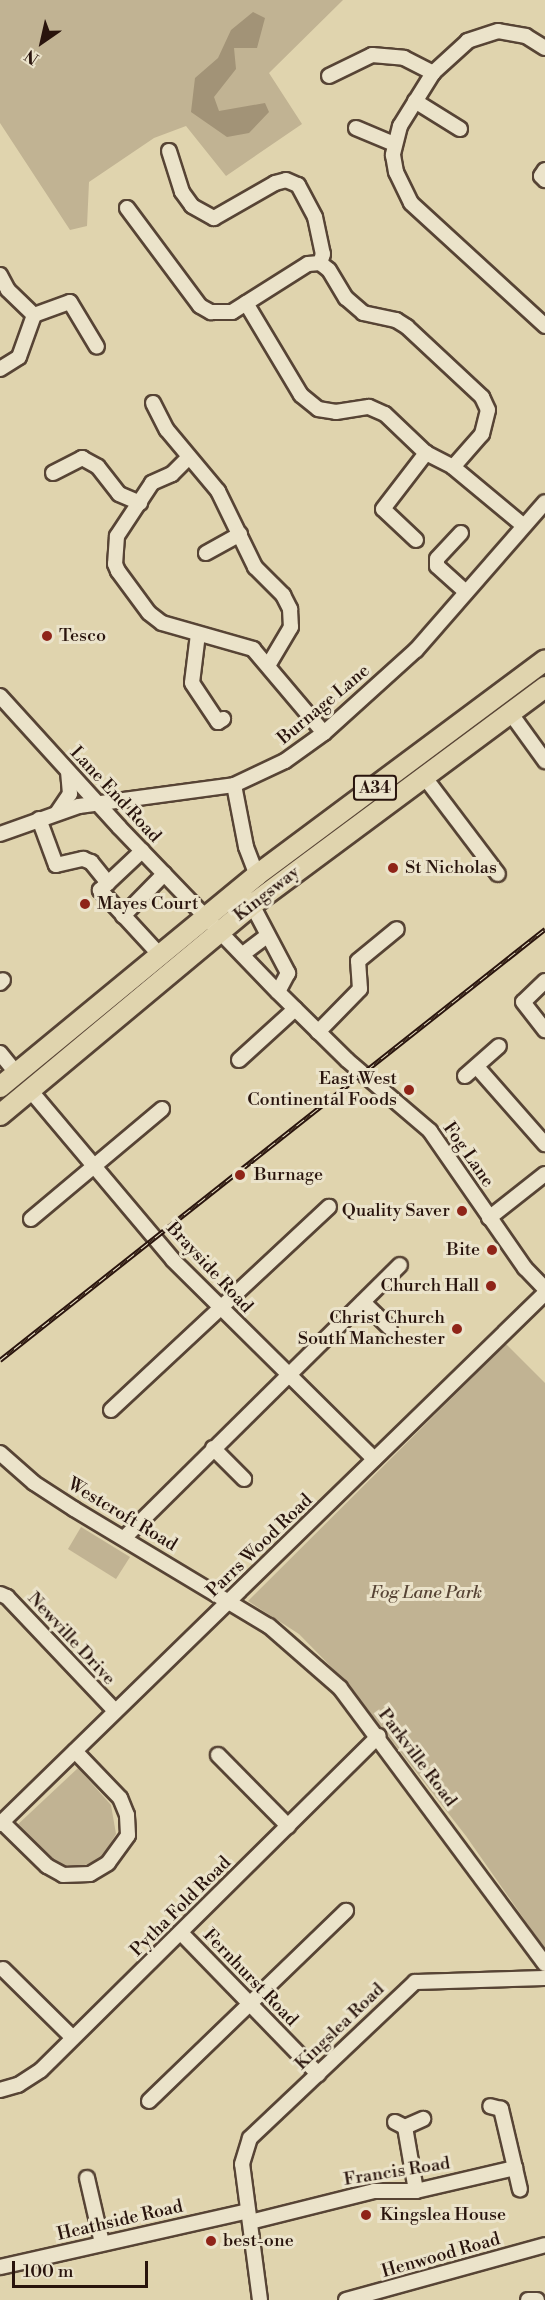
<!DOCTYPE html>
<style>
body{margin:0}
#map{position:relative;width:545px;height:2300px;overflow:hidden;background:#e0d4ae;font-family:"Libre Bodoni",serif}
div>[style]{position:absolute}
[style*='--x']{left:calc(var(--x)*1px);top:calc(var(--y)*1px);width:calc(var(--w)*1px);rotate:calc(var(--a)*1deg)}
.green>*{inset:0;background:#c1b393}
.water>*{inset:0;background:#a29377}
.roads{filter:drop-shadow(2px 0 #574435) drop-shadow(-2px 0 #574435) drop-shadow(0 2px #574435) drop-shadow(0 -2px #574435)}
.minor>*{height:14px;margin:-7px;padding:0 7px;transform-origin:7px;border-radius:7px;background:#ebe3ca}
.highway>*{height:20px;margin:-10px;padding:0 10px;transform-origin:10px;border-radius:10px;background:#e0d4ae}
.rail>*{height:5px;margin-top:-2.5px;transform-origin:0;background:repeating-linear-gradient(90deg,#ebe3ca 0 9px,#29140d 0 18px);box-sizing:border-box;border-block:2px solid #29140d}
.dots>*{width:16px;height:16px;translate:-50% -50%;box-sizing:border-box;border:3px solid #ebe3ca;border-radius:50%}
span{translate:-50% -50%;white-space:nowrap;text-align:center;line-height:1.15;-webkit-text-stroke:6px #ebe3ca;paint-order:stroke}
.shield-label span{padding:2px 4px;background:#ebe3ca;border:2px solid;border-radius:4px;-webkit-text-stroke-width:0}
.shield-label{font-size:16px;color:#29140d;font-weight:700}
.poi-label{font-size:18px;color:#29140d}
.left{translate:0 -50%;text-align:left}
.right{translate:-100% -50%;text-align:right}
.street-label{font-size:18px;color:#29140d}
.park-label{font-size:18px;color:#574435;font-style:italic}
.north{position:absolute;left:12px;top:12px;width:60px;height:60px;-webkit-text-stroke:4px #ebe3ca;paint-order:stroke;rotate:214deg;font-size:16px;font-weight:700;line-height:24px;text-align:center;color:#29140d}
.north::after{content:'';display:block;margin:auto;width:21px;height:27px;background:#29140d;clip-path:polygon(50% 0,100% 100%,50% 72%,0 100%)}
.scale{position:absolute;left:12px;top:2261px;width:136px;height:27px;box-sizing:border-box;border:3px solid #29140d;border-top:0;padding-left:8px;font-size:18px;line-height:21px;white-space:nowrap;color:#29140d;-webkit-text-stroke:4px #ebe3ca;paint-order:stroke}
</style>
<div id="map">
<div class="green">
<i style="clip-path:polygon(0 0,343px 0,269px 73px,302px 124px,226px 176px,186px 126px,154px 138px,89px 182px,87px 226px,70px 230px,0 123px)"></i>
<i style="clip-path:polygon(402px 775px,406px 780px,340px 829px,317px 840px)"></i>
<i style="clip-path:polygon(143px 983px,41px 1071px,38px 1067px,111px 1005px)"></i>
<i style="clip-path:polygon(506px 1344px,545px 1383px,545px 1949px,466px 1836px,346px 1682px,299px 1634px,248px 1601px)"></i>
<i style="clip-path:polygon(81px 1527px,130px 1557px,116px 1579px,68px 1549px)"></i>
<i style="clip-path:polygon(78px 1768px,111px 1805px,116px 1834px,101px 1859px,74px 1869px,48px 1862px,14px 1828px)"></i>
</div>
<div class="water">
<i style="clip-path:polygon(253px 12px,265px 18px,257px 48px,234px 48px,236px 69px,214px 97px,219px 111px,265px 103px,269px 112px,249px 133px,227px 137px,191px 112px,195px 78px,218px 58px,231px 30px)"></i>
</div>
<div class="roads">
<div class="minor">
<i style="--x:545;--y:48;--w:22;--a:-148"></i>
<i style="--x:526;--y:36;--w:28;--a:-170"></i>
<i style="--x:498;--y:31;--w:32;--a:162"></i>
<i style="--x:468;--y:41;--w:47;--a:137.6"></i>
<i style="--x:433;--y:73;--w:62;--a:121.9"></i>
<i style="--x:400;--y:126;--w:30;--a:104"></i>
<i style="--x:393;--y:155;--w:17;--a:80"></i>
<i style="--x:396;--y:172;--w:34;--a:64"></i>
<i style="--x:411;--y:203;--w:182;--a:42.5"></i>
<i style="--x:329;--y:76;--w:48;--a:-26"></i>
<i style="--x:372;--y:55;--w:32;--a:5"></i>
<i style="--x:404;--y:58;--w:33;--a:27"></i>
<i style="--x:415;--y:101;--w:53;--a:31.9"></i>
<i style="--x:356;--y:128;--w:41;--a:22.8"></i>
<i style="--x:169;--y:151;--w:43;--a:72.4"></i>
<i style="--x:182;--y:192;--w:17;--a:54"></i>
<i style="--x:192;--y:206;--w:25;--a:29"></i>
<i style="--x:214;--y:218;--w:70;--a:-29.8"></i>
<i style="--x:275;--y:183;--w:11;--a:-15"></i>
<i style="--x:286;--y:180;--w:13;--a:23"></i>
<i style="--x:298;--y:185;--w:36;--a:62"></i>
<i style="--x:315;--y:217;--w:38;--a:78"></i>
<i style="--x:323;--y:254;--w:9;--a:108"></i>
<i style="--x:320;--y:263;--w:11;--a:38"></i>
<i style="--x:329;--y:270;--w:33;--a:59"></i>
<i style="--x:346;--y:298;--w:23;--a:41"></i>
<i style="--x:363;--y:313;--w:34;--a:12"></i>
<i style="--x:396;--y:320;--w:13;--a:32"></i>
<i style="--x:407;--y:327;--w:103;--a:43"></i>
<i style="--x:482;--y:397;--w:14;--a:65"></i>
<i style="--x:488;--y:410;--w:25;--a:104"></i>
<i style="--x:482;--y:434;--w:44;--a:131.3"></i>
<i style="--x:545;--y:170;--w:7;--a:124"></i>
<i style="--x:541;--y:176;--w:6;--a:45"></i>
<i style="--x:127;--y:208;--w:122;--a:53.3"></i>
<i style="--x:200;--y:306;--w:13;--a:29"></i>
<i style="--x:211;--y:312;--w:21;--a:0"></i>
<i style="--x:232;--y:312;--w:90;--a:-32.3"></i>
<i style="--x:308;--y:264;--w:12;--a:-5"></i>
<i style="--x:0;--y:275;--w:17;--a:62"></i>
<i style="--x:8;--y:290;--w:36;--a:44"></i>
<i style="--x:34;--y:315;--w:38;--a:-20"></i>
<i style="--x:70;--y:302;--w:52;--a:59"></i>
<i style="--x:246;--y:303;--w:107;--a:59.1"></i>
<i style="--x:301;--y:395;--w:22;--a:39"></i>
<i style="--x:318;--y:409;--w:18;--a:9"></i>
<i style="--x:336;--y:412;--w:33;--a:-9"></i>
<i style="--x:369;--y:407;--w:17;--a:24"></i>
<i style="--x:385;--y:414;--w:57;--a:43.6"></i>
<i style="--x:426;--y:453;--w:30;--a:27"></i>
<i style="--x:453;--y:467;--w:92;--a:39.7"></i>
<i style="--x:0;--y:369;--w:22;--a:-32"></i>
<i style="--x:19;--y:357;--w:45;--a:-70.3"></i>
<i style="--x:153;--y:403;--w:30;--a:63"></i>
<i style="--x:167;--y:430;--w:80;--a:50.1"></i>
<i style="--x:218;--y:491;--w:85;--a:64"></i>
<i style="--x:255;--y:567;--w:40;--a:45"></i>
<i style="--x:283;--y:595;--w:16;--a:63"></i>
<i style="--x:290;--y:609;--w:18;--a:87"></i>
<i style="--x:291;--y:627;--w:43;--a:120.7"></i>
<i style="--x:188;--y:458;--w:23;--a:135"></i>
<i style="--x:172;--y:474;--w:22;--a:156"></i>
<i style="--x:152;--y:483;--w:64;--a:123.4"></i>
<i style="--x:117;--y:536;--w:28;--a:94"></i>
<i style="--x:115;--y:564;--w:8;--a:67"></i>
<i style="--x:118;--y:571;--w:52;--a:53.6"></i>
<i style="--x:149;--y:613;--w:16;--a:38"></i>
<i style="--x:162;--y:623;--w:95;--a:15.9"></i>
<i style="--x:253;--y:649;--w:110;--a:49.8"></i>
<i style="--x:53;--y:473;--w:33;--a:-27"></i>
<i style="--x:82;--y:458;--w:18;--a:29"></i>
<i style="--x:98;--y:467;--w:34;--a:52"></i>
<i style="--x:119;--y:494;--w:23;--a:23"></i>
<i style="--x:461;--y:533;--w:35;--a:133"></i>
<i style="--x:437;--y:559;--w:7;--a:90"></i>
<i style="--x:437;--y:566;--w:39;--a:42"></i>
<i style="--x:416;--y:540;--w:45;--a:-136.8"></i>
<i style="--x:383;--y:509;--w:71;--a:-52.5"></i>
<i style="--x:206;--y:553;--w:39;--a:-29"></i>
<i style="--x:198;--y:634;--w:49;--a:97"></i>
<i style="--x:192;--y:683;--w:47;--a:56.3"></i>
<i style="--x:218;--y:722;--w:6;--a:-31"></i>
<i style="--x:0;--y:696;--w:177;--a:47.7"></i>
<i style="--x:119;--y:827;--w:229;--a:46.1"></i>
<i style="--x:278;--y:992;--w:97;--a:44.6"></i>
<i style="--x:347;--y:1060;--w:109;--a:40.5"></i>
<i style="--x:430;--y:1131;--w:167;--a:55.3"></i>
<i style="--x:525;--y:1268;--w:29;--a:46"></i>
<i style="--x:509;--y:711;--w:62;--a:54.2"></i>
<i style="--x:423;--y:775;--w:124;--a:52.9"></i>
<i style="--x:234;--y:785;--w:63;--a:79"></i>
<i style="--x:246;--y:847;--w:30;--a:69"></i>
<i style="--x:57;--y:813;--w:23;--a:-56"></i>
<i style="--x:70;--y:794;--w:22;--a:-95"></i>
<i style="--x:39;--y:819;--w:49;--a:69.7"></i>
<i style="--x:56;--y:865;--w:28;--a:-13"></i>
<i style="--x:83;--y:859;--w:9;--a:21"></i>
<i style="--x:91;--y:862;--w:27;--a:51"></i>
<i style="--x:108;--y:883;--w:47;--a:-43.3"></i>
<i style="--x:0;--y:834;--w:84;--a:-19.5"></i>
<i style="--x:79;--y:806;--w:156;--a:-7.7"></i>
<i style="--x:234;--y:785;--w:56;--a:-25.2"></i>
<i style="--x:285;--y:761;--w:48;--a:-35.7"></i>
<i style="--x:324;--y:733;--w:124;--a:-42.1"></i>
<i style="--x:416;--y:650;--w:196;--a:-48.9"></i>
<i style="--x:108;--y:883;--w:11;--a:139"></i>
<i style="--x:100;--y:890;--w:90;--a:47.3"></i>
<i style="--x:249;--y:899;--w:84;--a:62.2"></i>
<i style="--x:288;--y:973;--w:21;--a:118"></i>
<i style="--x:123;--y:916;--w:59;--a:-45.7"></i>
<i style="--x:243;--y:954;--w:30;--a:-37"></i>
<i style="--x:545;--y:981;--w:30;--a:136"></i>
<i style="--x:523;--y:1002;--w:36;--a:52"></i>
<i style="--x:0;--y:983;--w:4;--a:-45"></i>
<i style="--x:318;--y:1032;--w:60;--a:-45.7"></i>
<i style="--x:360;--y:989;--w:28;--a:-94"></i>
<i style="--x:358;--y:961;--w:50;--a:-39.4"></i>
<i style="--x:0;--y:1053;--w:26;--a:51"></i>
<i style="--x:239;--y:1060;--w:76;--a:-42.3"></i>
<i style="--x:477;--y:1067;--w:103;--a:48.6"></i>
<i style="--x:465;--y:1076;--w:45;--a:-41.4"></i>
<i style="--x:30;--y:1090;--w:222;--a:49.9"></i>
<i style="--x:173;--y:1260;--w:283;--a:44.7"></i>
<i style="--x:489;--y:1218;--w:71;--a:-38.2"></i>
<i style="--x:31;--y:1219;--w:171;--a:-40"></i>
<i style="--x:363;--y:1302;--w:37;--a:44"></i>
<i style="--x:111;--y:1410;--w:298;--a:-43"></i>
<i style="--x:213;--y:1448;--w:44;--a:45"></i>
<i style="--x:0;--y:1453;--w:45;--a:41.4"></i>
<i style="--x:34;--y:1483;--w:48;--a:33"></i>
<i style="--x:74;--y:1509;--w:227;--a:31"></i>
<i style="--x:269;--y:1626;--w:94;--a:41.1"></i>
<i style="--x:340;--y:1688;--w:344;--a:53.4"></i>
<i style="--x:124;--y:1538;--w:388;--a:-44.7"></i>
<i style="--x:0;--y:1594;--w:8;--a:23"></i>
<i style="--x:7;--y:1597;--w:157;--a:46.5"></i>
<i style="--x:218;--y:1755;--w:100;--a:45.4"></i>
<i style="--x:2;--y:1822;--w:63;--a:44.4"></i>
<i style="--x:47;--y:1866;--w:18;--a:29"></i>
<i style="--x:63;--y:1875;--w:27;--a:-2"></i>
<i style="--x:90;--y:1874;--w:21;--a:-31"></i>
<i style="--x:108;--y:1863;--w:34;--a:-54"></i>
<i style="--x:128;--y:1835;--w:20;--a:-93"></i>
<i style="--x:127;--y:1815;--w:18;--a:-112"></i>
<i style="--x:120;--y:1798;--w:65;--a:-133.8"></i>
<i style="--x:0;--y:1824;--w:761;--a:-44.25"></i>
<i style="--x:181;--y:1933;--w:197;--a:45.8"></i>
<i style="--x:3;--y:1969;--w:98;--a:44.6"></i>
<i style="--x:0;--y:2090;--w:19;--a:-16"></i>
<i style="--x:18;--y:2085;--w:27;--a:-33"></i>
<i style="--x:41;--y:2070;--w:475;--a:-44.7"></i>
<i style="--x:149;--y:2101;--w:274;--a:-44"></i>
<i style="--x:395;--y:2122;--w:11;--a:27"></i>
<i style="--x:405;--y:2127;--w:20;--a:-24"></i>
<i style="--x:405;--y:2127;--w:65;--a:80.2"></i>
<i style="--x:515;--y:2168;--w:22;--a:77"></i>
<i style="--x:87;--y:2178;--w:67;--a:77"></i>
<i style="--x:250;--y:2222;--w:128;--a:-14"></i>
<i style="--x:374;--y:2191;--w:42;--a:0"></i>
<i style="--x:416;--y:2191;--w:102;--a:-13.1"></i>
<i style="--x:515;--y:2168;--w:61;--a:-103.3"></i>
<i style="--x:501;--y:2109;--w:11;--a:-165"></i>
<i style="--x:0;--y:2267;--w:254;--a:-12.7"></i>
<i style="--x:260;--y:2300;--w:137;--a:-97.5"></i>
<i style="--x:242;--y:2164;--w:27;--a:-73"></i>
<i style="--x:250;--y:2138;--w:227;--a:-43.4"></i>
<i style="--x:415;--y:1982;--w:130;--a:-1.8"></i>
<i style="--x:346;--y:2300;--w:206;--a:-15.4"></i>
<i style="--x:528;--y:2300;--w:9;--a:0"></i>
</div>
<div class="highway">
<i style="--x:0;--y:1087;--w:333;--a:-39.5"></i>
<i style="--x:257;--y:875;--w:359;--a:-36.7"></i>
<i style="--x:0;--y:1115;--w:329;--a:-39.8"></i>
<i style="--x:253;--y:904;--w:364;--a:-36.6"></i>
</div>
</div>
<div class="rail">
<i style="--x:0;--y:1360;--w:695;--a:-38.34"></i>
</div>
<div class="dots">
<i style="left:47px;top:636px;background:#8f2418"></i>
<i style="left:393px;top:868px;background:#8f2418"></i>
<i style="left:85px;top:904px;background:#8f2418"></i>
<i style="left:409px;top:1090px;background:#8f2418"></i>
<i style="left:240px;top:1175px;background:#8f2418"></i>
<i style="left:462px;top:1211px;background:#8f2418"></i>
<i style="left:492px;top:1250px;background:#8f2418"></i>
<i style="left:491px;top:1286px;background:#8f2418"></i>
<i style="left:457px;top:1329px;background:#8f2418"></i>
<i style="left:366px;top:2215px;background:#8f2418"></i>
<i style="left:211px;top:2241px;background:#8f2418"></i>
</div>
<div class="shield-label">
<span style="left:375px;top:788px">A34</span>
</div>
<div class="poi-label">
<span class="left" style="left:59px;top:636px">Tesco</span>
<span class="left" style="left:405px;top:868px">St Nicholas</span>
<span class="left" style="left:97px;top:904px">Mayes Court</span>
<span class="right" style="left:397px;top:1090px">East West<br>Continental Foods</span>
<span class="left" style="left:254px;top:1175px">Burnage</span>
<span class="right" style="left:450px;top:1211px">Quality Saver</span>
<span class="right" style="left:480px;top:1250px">Bite</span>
<span class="right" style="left:479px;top:1286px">Church Hall</span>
<span class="right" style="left:445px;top:1329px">Christ Church<br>South Manchester</span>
<span class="left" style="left:380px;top:2215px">Kingslea House</span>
<span class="left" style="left:223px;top:2241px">best-one</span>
</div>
<div class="street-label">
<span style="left:324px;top:705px;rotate:-40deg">Burnage Lane</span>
<span style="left:115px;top:795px;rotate:47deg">Lane End Road</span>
<span style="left:267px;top:894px;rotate:-38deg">Kingsway</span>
<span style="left:468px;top:1155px;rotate:55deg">Fog Lane</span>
<span style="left:209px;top:1268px;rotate:47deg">Brayside Road</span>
<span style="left:122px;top:1515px;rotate:31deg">Westcroft Road</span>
<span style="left:260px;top:1546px;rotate:-44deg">Parrs Wood Road</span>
<span style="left:71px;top:1639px;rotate:47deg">Newville Drive</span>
<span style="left:417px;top:1758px;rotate:53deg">Parkville Road</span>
<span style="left:181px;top:1907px;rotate:-45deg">Pytha Fold Road</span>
<span style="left:250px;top:1978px;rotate:46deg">Fernhurst Road</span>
<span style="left:340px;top:2027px;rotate:-44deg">Kingslea Road</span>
<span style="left:397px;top:2172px;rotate:-9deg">Francis Road</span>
<span style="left:120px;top:2221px;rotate:-13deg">Heathside Road</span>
<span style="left:441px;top:2256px;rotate:-16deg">Henwood Road</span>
</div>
<div class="park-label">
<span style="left:426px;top:1593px">Fog Lane Park</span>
</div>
<div class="north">N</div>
<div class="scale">100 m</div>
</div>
